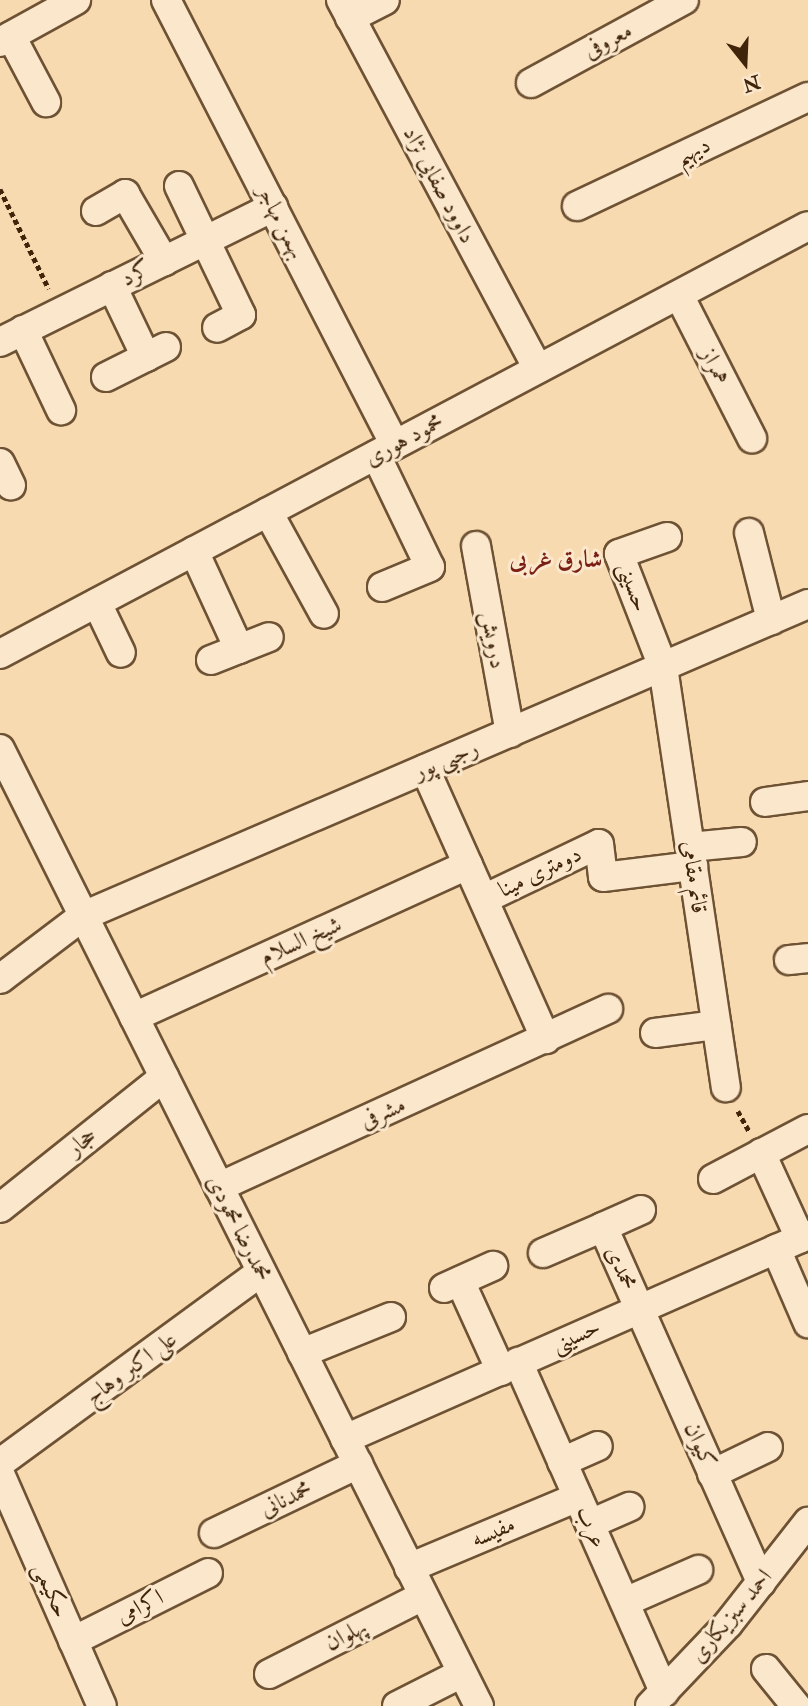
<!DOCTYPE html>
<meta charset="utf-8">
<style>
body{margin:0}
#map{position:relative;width:808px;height:1706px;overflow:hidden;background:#f8dab1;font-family:"IM FELL Double Pica",Amiri,serif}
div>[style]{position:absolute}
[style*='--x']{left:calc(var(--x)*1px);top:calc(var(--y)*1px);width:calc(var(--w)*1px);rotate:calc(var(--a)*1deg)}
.path>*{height:4.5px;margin-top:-2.25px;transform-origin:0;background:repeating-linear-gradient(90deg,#40250b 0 5px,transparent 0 8.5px)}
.roads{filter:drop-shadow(2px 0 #6e5234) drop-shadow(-2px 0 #6e5234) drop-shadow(0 2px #6e5234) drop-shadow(0 -2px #6e5234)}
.minor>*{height:28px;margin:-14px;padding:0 14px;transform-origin:14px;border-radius:14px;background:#fae7cc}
span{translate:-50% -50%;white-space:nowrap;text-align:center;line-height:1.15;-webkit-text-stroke:6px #fae7cc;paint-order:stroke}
.street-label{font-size:23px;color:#40250b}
.neighbourhood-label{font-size:24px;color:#7a1f14;font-weight:700}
.north{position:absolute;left:710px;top:28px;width:70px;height:70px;-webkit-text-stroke:5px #fae7cc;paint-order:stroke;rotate:162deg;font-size:19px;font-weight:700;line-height:28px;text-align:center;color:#40250b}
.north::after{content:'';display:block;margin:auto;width:24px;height:32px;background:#40250b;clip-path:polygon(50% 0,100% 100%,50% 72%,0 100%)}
</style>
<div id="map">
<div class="path">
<i style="--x:0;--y:189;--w:111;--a:63.9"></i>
<i style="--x:738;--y:1111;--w:23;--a:61"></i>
</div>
<div class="roads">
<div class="minor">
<i style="--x:166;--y:0;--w:500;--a:62.77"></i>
<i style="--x:341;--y:0;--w:418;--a:61.9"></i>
<i style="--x:350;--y:18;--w:39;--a:-27"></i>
<i style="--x:11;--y:36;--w:75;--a:62.1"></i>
<i style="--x:0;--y:42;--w:87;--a:-28.9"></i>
<i style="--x:531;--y:83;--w:174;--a:-28.5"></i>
<i style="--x:179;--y:186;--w:143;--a:64.3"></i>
<i style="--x:241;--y:315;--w:27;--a:152"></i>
<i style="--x:577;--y:206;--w:255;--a:-25.3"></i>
<i style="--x:96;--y:211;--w:34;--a:-30"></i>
<i style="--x:125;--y:194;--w:78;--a:59.8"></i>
<i style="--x:112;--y:286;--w:79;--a:64.4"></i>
<i style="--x:679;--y:295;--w:161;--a:63"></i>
<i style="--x:23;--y:330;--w:89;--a:64.6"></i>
<i style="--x:0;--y:342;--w:305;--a:-26.3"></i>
<i style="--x:106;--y:377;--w:67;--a:-26.6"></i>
<i style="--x:376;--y:455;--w:124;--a:64.3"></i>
<i style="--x:430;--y:567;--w:52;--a:157.4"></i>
<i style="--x:0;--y:463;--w:25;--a:64"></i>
<i style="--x:268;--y:512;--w:116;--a:61.2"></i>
<i style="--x:749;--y:533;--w:90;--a:75.8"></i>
<i style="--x:667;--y:537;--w:51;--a:160.5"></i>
<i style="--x:619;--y:554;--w:121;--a:68.7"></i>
<i style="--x:663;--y:667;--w:425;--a:81.5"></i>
<i style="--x:476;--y:546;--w:190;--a:79.7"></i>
<i style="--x:194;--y:551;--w:108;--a:65.3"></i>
<i style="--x:97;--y:603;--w:55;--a:64.4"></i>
<i style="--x:0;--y:654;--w:914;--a:-27.91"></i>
<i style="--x:211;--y:660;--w:62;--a:-21.6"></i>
<i style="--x:0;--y:749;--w:1070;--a:63.41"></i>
<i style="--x:425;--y:769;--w:296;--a:65.9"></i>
<i style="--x:765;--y:802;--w:43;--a:-7.9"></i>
<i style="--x:690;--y:847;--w:52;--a:-5.5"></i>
<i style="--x:484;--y:899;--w:127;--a:-25.6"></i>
<i style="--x:599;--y:844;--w:33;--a:83"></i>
<i style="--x:603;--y:877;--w:91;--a:-7"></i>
<i style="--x:789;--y:960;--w:19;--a:-6"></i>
<i style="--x:0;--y:979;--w:104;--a:-37.2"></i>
<i style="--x:83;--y:916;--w:789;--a:-23.28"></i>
<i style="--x:134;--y:1017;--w:367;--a:-24.5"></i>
<i style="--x:655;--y:1033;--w:62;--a:-7.5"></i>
<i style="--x:761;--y:1153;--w:94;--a:65.4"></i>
<i style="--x:713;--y:1179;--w:107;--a:-27.8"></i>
<i style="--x:219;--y:1187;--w:428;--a:-24.6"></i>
<i style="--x:0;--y:1208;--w:210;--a:-38.6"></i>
<i style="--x:641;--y:1210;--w:42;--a:155.9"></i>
<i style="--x:603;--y:1227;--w:389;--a:66"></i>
<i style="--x:776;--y:1249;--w:81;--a:66.6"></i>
<i style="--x:543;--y:1253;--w:65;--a:-23.4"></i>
<i style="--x:460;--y:1281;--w:99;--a:65.5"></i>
<i style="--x:444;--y:1288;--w:54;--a:-24.2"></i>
<i style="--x:302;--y:1353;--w:96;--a:-22"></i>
<i style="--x:518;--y:1362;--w:361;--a:66.1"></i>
<i style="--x:345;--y:1439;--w:506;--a:-23.78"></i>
<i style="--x:562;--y:1462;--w:39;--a:-24"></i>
<i style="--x:0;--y:1463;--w:323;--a:-36.2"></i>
<i style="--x:0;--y:1474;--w:253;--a:66.3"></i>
<i style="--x:712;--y:1474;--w:62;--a:-25.7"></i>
<i style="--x:590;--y:1524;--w:43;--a:-23.6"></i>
<i style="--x:214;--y:1533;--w:160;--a:-25.6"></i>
<i style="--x:409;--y:1568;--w:183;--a:-22.8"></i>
<i style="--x:625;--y:1602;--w:80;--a:-23.7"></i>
<i style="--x:73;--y:1641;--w:151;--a:-26.7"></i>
<i style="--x:766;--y:1669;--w:48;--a:51"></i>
<i style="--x:269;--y:1674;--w:173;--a:-26.9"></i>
<i style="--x:397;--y:1706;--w:73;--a:-26.9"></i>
<i style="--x:650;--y:1706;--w:113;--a:-46.4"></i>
<i style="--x:728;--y:1624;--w:130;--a:-51.9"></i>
</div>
</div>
<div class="street-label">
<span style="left:608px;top:41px;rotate:-28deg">معروفی</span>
<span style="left:693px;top:151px;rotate:-25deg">دیهیم</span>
<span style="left:439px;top:185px;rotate:62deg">داوود صفایی نژاد</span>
<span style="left:281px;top:222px;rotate:63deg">بهمن مهاجر</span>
<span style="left:136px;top:274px;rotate:-26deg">کرد</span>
<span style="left:715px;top:366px;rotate:63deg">همراز</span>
<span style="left:404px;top:440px;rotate:-28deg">محمود هوری</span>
<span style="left:633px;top:587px;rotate:70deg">حسینی</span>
<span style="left:493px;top:640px;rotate:80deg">درویش</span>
<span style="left:446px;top:760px;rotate:-23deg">رجبی پور</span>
<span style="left:540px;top:872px;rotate:-26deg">دومتری مینا</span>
<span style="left:694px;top:877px;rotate:82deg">قائم مقامی</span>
<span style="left:301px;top:941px;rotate:-24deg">شیخ السلام</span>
<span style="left:383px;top:1113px;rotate:-24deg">مشرفی</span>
<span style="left:82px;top:1142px;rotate:-39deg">حجار</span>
<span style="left:239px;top:1228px;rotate:63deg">محمدرضا محمودی</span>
<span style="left:621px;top:1268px;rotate:66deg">محمدی</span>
<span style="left:576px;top:1336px;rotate:-24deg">حسینی</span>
<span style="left:131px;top:1368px;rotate:-36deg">علی اکبر وهاج</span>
<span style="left:700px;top:1445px;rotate:66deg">کیوان</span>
<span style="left:286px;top:1499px;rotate:-26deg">محمدنانی</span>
<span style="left:591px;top:1527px;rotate:66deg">عرب</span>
<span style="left:493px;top:1532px;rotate:-23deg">مفیسه</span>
<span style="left:51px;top:1590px;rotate:66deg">حکیمی</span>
<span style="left:140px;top:1607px;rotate:-27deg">اکرامی</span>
<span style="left:731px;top:1616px;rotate:-50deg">احمد سبزیکاری</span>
<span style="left:346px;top:1635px;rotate:-27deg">پهلوان</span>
</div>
<div class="neighbourhood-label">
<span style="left:556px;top:560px">شارق غربی</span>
</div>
<div class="north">N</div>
</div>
